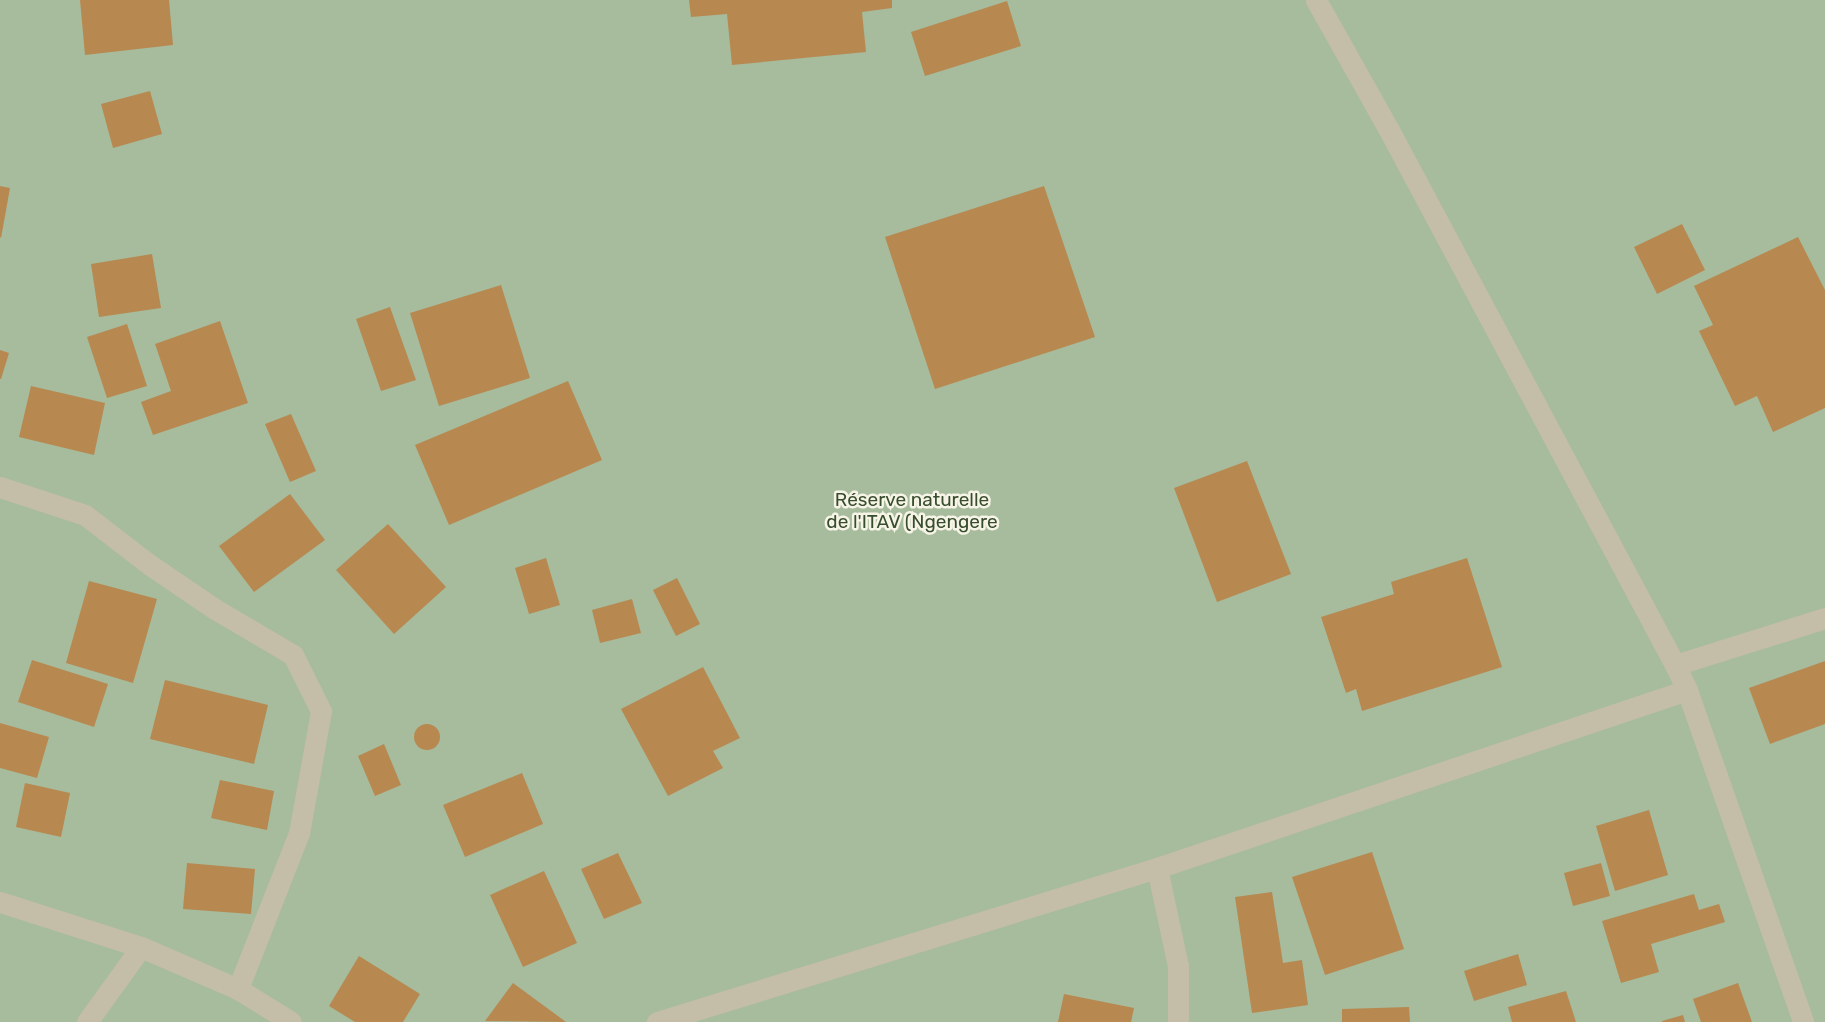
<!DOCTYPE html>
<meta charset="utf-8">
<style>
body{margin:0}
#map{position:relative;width:1825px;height:1022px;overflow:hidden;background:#eeebdb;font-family:Rubik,sans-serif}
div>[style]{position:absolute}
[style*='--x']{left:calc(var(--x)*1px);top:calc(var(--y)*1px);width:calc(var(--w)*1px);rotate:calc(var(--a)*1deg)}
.green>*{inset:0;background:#a7bb9d}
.building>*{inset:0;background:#b78950}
.round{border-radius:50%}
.street>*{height:21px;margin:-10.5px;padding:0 10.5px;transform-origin:10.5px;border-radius:10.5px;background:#c4bea8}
span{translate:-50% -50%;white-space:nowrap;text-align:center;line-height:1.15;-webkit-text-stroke:5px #f6f4e6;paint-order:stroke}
.park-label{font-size:19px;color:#384d2e}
</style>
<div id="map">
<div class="green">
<i style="clip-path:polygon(0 0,1825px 0,1825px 1022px,0 1022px)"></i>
</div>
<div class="building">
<i style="clip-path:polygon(80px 0,169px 0,173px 45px,85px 55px)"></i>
<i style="clip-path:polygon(689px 0,892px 0,892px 8px,862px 12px,866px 52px,732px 65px,727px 14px,691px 17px)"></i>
<i style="clip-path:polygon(1007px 1px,1021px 46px,925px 76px,911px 32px)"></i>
<i style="clip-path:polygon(150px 91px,162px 134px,113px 148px,101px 104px)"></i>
<i style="clip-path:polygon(0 186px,10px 188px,1px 238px,0 237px)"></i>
<i style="clip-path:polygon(1044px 186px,1095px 337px,935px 389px,885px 237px)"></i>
<i style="clip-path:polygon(1682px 224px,1705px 270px,1657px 294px,1634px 247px)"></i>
<i style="clip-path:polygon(1798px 237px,1825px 290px,1825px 408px,1773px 432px,1757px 396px,1735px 406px,1699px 331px,1713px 325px,1694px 286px)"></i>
<i style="clip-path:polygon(152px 254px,161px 308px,99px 317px,91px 264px)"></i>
<i style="clip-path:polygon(501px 285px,530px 378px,439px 406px,410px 313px)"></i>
<i style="clip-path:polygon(390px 307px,416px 380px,381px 391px,356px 319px)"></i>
<i style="clip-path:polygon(220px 321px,248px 403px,153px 435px,141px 402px,171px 391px,155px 344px)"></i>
<i style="clip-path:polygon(127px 324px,147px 386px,107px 398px,87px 337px)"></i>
<i style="clip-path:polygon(0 350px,9px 353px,1px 379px,0 379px)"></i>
<i style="clip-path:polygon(568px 381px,602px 460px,449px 525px,415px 445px)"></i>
<i style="clip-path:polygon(31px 386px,105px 403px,94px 455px,19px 437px)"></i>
<i style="clip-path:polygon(291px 414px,316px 471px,290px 482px,265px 424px)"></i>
<i style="clip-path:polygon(1247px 461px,1291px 574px,1217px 602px,1174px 488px)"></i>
<i style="clip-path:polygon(290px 494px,325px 540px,254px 592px,219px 546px)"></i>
<i style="clip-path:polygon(388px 524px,446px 587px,394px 634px,336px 570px)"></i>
<i style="clip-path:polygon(546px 558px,560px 605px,529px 614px,515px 568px)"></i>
<i style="clip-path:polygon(1467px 558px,1502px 667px,1362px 711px,1356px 689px,1346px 693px,1321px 617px,1394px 594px,1391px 582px)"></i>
<i style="clip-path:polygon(677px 578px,700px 624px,676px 636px,653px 590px)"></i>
<i style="clip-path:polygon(89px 581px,157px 599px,133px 683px,66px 663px)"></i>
<i style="clip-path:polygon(632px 599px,641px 633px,600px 643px,592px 610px)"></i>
<i style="clip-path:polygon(32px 660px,108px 684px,94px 727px,18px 702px)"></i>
<i style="clip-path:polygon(1825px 661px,1825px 724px,1770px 744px,1749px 688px)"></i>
<i style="clip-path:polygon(703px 667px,740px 738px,713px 751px,723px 768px,668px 796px,621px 709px)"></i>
<i style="clip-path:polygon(165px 680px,268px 705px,254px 764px,150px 739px)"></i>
<i style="clip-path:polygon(0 723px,49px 737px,37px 778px,0 768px)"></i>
<i class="round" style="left:414px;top:724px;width:26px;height:26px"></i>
<i style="clip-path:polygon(384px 744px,401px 785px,375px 796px,358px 756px)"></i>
<i style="clip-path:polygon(522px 773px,543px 824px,465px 857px,443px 805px)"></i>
<i style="clip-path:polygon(220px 780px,274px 791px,267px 830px,211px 818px)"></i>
<i style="clip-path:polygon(25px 783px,70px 793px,61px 837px,16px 827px)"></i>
<i style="clip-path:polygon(1649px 810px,1668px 875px,1615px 891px,1596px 826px)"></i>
<i style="clip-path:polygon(1372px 852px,1404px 949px,1325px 975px,1292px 877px)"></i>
<i style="clip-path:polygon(618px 853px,642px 903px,604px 919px,581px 869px)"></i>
<i style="clip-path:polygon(187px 863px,255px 869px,251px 914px,183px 909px)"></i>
<i style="clip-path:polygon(1601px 863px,1610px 896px,1573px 906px,1564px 873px)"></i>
<i style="clip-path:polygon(544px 871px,577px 943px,523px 967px,490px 895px)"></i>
<i style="clip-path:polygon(1272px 892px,1283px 963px,1302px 960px,1308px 1005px,1252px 1013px,1235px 897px)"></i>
<i style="clip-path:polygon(1694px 894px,1699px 910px,1719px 904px,1725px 922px,1651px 944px,1659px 972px,1621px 983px,1602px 921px)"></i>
<i style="clip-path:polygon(1518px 954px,1527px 985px,1474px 1001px,1464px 971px)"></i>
<i style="clip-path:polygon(359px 956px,420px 994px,403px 1022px,355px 1022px,329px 1006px)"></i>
<i style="clip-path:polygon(513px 983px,566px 1022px,485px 1021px)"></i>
<i style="clip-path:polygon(1738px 983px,1752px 1022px,1701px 1022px,1693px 999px)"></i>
<i style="clip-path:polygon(1566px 991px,1576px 1022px,1512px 1022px,1508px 1007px)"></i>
<i style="clip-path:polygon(1064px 994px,1134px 1008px,1131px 1022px,1058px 1022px)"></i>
<i style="clip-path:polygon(1409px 1007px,1410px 1022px,1342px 1022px,1342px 1009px)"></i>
<i style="clip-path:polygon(1683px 1015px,1685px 1022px,1662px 1022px,1662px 1021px)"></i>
</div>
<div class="street">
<i style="--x:1316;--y:0;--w:149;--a:60.7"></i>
<i style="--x:1389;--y:130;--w:607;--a:61.87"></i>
<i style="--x:1675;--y:665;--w:28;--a:64"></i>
<i style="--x:1687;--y:690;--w:352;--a:70.7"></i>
<i style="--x:0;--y:487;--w:89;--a:18.2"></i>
<i style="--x:85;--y:515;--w:82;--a:37.6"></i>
<i style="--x:150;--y:565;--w:78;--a:34.1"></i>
<i style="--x:215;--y:609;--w:91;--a:30.5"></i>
<i style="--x:293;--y:655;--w:63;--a:63.4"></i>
<i style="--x:321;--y:711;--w:124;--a:100.2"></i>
<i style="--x:299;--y:833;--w:168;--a:111.4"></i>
<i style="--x:1675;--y:665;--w:157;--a:-17.4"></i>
<i style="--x:1157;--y:868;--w:100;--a:77.9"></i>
<i style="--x:1178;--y:966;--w:56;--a:90"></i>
<i style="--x:0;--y:902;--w:148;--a:17.7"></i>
<i style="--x:141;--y:947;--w:106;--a:23.4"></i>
<i style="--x:238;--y:989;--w:62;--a:31.9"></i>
<i style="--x:87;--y:1022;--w:92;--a:-54.2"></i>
<i style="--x:657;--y:1022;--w:523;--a:-17.12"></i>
<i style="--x:1157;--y:868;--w:559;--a:-18.56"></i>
</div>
<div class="park-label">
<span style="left:912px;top:511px">Réserve naturelle<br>de l'ITAV (Ngengere</span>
</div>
</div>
